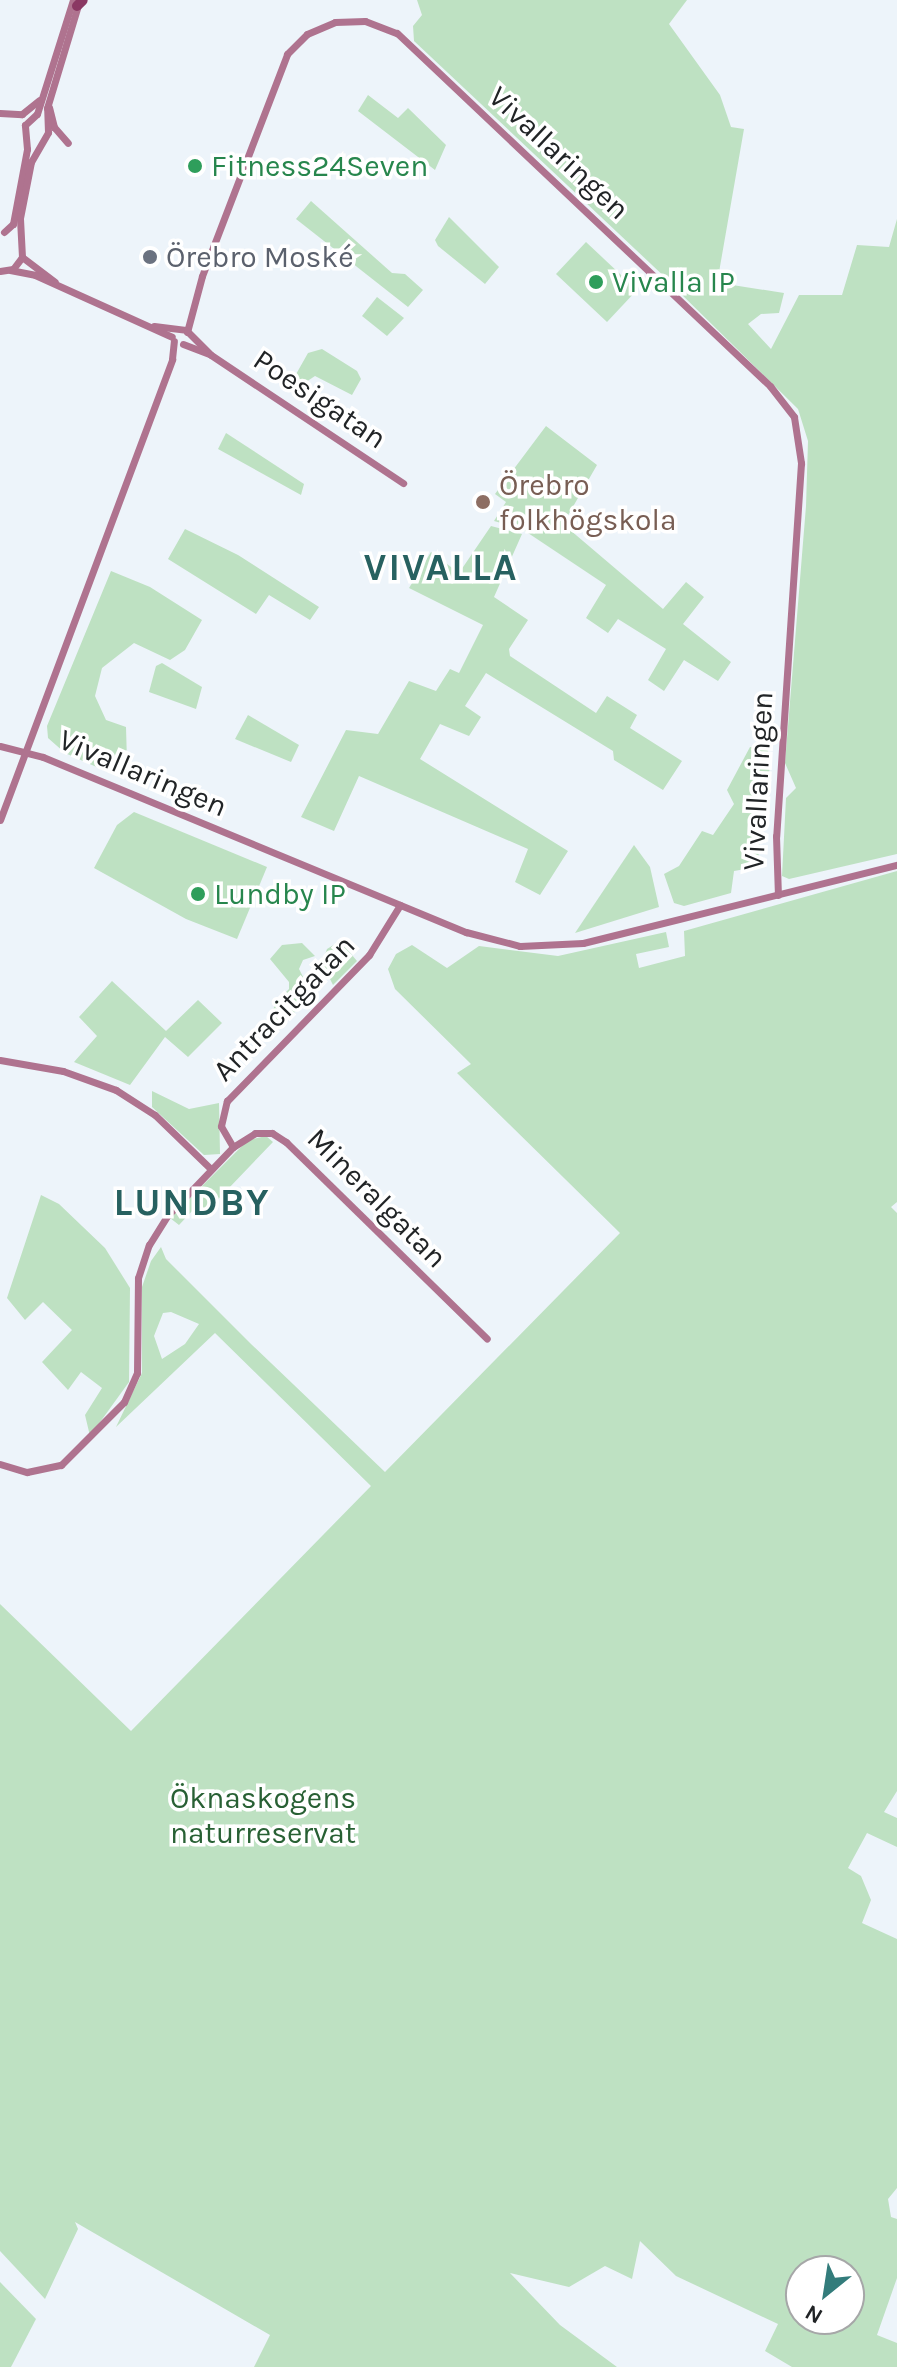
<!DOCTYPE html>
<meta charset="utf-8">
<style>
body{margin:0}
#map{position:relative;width:897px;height:2367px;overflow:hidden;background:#edf4fa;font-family:Karla,sans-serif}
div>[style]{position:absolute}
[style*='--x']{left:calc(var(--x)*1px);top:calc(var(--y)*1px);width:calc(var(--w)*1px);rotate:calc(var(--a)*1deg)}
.green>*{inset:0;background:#bee1c2}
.secondary>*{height:7px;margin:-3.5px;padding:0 3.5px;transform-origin:3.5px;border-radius:3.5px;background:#af738f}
.highway>*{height:10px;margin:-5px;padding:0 5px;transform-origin:5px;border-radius:5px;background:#8a3863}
.dots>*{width:22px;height:22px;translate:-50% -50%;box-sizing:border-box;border:4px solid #fff;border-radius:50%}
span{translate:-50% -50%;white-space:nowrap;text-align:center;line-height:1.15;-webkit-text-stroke:7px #fff;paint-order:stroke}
.street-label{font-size:30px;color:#212426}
.leisure-label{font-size:30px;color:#27864d}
.left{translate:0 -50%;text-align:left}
.worship-label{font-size:30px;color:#5b616d}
.education-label{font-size:30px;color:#785e54}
.park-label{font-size:30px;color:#286034}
.district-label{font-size:38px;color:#276160;font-weight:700;letter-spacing:2px}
.north{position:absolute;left:785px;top:2255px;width:80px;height:80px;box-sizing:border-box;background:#fff;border:2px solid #a6a7a8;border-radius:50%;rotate:210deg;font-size:22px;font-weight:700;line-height:32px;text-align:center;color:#212426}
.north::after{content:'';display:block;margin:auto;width:28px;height:36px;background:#337c7b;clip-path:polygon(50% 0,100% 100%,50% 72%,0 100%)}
</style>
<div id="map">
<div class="green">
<i style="clip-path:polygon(417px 0,687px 0,669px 24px,720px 95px,731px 127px,744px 129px,718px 278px,726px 284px,784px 293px,779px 313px,761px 314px,748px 324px,771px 349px,799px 295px,842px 295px,857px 245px,889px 247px,897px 219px,897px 854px,789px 879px,782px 876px,786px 798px,796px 788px,785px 763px,806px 506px,808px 441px,798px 409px,677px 290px,687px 275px,681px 267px,669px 281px,414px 41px,413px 26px,422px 15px)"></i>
<i style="clip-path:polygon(368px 95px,398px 118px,408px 108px,446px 145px,435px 170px,358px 111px)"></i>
<i style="clip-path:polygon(311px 201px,392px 273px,405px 274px,423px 290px,408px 307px,296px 219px)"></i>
<i style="clip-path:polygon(449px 217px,499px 267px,485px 284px,438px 246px,435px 240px)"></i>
<i style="clip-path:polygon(586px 242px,637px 290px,607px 322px,556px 274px)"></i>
<i style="clip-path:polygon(377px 297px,404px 318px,387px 336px,362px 316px)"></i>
<i style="clip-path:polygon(322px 349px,357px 371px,361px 379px,352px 395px,315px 376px,303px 384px,295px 376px,308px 353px)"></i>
<i style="clip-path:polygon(546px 426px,597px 465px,563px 524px,663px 609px,686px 582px,704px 597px,683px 624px,731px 662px,718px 681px,684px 660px,664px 691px,648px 680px,666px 649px,618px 619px,608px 633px,586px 618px,606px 585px,522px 529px,494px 521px,506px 502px,495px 494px)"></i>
<i style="clip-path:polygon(226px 433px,304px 484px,301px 495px,218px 449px)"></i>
<i style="clip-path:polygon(491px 526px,522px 534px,494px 597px,528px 620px,509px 649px,510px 656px,596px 713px,607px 696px,637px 715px,630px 728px,682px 761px,663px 790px,614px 760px,613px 751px,486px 673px,465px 706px,481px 717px,469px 736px,440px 724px,420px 759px,568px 851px,540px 895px,515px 882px,528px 849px,359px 776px,334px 831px,301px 817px,346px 730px,378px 734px,409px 681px,436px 691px,450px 669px,459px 673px,483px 625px,409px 588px,431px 552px,459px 573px)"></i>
<i style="clip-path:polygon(185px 529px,238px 555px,319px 607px,310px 620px,269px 595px,256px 614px,168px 559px)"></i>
<i style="clip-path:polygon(111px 571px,150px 587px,202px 620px,185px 650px,170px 660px,134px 643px,102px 668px,95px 696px,106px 720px,126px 727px,127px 761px,119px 777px,65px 753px,48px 738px,47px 726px)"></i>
<i style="clip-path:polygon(162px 663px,202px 687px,196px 709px,149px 692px,156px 666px)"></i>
<i style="clip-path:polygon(248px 715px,299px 745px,291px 762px,235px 739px)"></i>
<i style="clip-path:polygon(750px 747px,767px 749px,771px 758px,757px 867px,734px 871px,731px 893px,684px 906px,674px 903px,664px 874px,679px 866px,702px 831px,713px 835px,734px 804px,727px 790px)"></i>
<i style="clip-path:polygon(134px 812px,267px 867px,237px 939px,186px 919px,94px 868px,117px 825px)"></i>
<i style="clip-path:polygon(634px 845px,650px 867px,659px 907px,575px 933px)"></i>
<i style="clip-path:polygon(evenodd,897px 871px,897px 1202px,891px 1207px,897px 1213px,897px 1791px,884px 1812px,897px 1818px,897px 1847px,867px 1833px,848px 1868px,861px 1876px,871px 1900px,862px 1923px,897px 1939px,897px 2188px,888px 2199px,891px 2217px,897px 2219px,897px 2278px,877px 2335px,897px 2343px,897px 2367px,792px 2367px,765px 2351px,778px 2324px,676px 2276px,640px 2241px,632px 2279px,605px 2266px,569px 2287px,510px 2273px,560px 2325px,617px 2367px,254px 2367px,270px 2335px,75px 2222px,78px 2229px,45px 2299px,0 2251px,0 1604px,131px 1731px,371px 1486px,215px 1333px,116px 1427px,142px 1373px,142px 1287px,151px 1261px,161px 1247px,166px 1259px,251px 1344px,385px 1472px,620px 1233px,457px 1073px,471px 1064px,395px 989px,388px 969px,396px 954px,412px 945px,447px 968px,479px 946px,558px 956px,666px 932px,669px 947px,636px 954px,639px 968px,685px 956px,684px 931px,897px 871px,171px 1312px,199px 1324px,185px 1344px,162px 1359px,154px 1336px,163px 1313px,171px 1312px,897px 871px,801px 2271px,849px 2271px,849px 2319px,801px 2319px,801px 2271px)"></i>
<i style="clip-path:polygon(340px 941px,357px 961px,333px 985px,322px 963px,327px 949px)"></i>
<i style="clip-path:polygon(302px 943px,315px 956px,303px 960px,299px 969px,313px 996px,278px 1027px,271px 1020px,275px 1003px,289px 989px,289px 982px,270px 959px,282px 945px)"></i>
<i style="clip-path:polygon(112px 981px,166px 1031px,198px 1000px,222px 1023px,188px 1057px,165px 1037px,130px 1085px,74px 1062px,97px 1036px,79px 1017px)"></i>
<i style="clip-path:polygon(152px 1091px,189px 1109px,219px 1103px,220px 1154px,204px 1155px,152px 1107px)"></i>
<i style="clip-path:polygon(266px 1136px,273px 1142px,205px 1213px,194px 1209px,179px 1225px,170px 1218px,248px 1140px)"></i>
<i style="clip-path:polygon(41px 1195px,59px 1204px,105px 1248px,130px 1288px,129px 1382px,90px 1436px,85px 1415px,102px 1388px,81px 1372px,68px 1390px,42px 1362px,72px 1330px,43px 1302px,25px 1320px,7px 1298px)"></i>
<i style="clip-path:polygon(0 2282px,36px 2319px,11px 2367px,0 2367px)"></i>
</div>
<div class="secondary">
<i style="--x:49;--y:107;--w:21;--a:76"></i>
<i style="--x:54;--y:127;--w:21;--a:49"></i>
<i style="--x:0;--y:113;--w:22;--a:3"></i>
<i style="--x:22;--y:114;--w:22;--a:-39"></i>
<i style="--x:4;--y:232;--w:12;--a:-42"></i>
<i style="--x:13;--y:224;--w:76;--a:-79.4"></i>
<i style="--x:27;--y:149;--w:24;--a:-95"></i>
<i style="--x:25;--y:125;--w:16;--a:-43"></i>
<i style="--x:37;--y:114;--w:120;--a:-72.5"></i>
<i style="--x:22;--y:257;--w:41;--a:37.1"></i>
<i style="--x:10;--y:270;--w:25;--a:11"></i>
<i style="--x:35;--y:275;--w:150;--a:24.3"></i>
<i style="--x:0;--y:271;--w:13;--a:-9"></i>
<i style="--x:13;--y:269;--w:15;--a:-53"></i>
<i style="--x:22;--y:257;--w:39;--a:-93"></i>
<i style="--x:20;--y:218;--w:57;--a:-78.9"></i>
<i style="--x:31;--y:162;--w:34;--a:-60"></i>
<i style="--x:48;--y:132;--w:24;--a:-92"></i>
<i style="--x:47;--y:108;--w:108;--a:-73.2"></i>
<i style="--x:154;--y:326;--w:32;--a:7"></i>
<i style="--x:186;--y:330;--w:35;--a:45"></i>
<i style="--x:211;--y:355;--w:231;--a:33.7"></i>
<i style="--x:187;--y:332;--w:58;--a:-75"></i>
<i style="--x:202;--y:276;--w:238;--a:-69"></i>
<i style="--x:287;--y:54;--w:28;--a:-45"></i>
<i style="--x:307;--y:34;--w:30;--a:-23"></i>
<i style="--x:335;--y:22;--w:30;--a:-2"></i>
<i style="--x:365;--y:21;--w:34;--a:21"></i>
<i style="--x:397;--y:33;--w:514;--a:43.42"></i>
<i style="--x:770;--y:386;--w:39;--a:52"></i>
<i style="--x:794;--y:417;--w:47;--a:81.3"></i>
<i style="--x:801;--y:463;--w:374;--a:93.8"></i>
<i style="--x:776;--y:836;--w:59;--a:88.1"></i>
<i style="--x:183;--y:344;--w:28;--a:21"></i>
<i style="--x:0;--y:746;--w:44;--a:14.3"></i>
<i style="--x:43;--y:757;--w:458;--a:22.5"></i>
<i style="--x:466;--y:932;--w:56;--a:14.5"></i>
<i style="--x:520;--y:946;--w:63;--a:-2.7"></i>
<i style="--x:583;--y:943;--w:324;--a:-14"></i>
<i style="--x:0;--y:820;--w:492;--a:-69.5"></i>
<i style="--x:172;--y:359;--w:18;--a:-84"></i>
<i style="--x:0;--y:1060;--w:64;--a:9.9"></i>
<i style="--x:63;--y:1071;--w:56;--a:19.7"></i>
<i style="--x:116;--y:1090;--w:46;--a:32.7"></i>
<i style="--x:155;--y:1115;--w:78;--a:44"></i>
<i style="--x:233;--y:1147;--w:24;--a:-120"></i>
<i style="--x:221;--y:1126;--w:26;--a:-77"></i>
<i style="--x:227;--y:1101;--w:204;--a:-45.8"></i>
<i style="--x:369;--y:955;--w:59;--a:-58.2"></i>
<i style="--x:0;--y:1464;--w:28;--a:17"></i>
<i style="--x:27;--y:1472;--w:35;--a:-12"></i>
<i style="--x:61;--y:1465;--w:89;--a:-45"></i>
<i style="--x:124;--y:1402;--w:32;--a:-66"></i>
<i style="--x:137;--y:1373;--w:95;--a:-89.4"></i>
<i style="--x:138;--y:1278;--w:35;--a:-72"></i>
<i style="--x:149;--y:1245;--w:34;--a:-58"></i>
<i style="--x:167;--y:1216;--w:95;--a:-46.3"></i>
<i style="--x:233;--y:1147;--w:26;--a:-32"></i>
<i style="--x:255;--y:1133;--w:17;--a:0"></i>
<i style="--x:272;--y:1133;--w:17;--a:33"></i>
<i style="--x:286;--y:1142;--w:281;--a:44.4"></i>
</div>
<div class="highway">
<i style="--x:77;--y:6;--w:8;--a:-45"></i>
</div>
<div class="dots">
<i style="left:195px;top:166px;background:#2e9e5b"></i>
<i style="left:150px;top:257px;background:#6b7280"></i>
<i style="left:596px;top:282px;background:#2e9e5b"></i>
<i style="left:483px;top:502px;background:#8d6e63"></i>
<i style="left:198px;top:894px;background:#2e9e5b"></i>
</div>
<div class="street-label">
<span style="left:559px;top:153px;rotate:43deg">Vivallaringen</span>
<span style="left:320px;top:399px;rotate:34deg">Poesigatan</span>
<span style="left:143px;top:773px;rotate:23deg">Vivallaringen</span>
<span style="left:758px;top:781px;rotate:-87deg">Vivallaringen</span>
<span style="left:284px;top:1008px;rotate:-46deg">Antracitgatan</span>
<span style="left:377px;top:1198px;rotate:45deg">Mineralgatan</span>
</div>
<div class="leisure-label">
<span class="left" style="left:211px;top:166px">Fitness24Seven</span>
<span class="left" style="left:612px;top:282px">Vivalla IP</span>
<span class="left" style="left:214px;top:894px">Lundby IP</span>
</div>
<div class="worship-label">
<span class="left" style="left:166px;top:257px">Örebro Moské</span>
</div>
<div class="education-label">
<span class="left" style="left:499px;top:502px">Örebro<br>folkhögskola</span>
</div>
<div class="park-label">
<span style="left:263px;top:1815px">Öknaskogens<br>naturreservat</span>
</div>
<div class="district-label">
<span style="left:441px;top:568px">VIVALLA</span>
<span style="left:192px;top:1203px">LUNDBY</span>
</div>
<div class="north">N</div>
</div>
